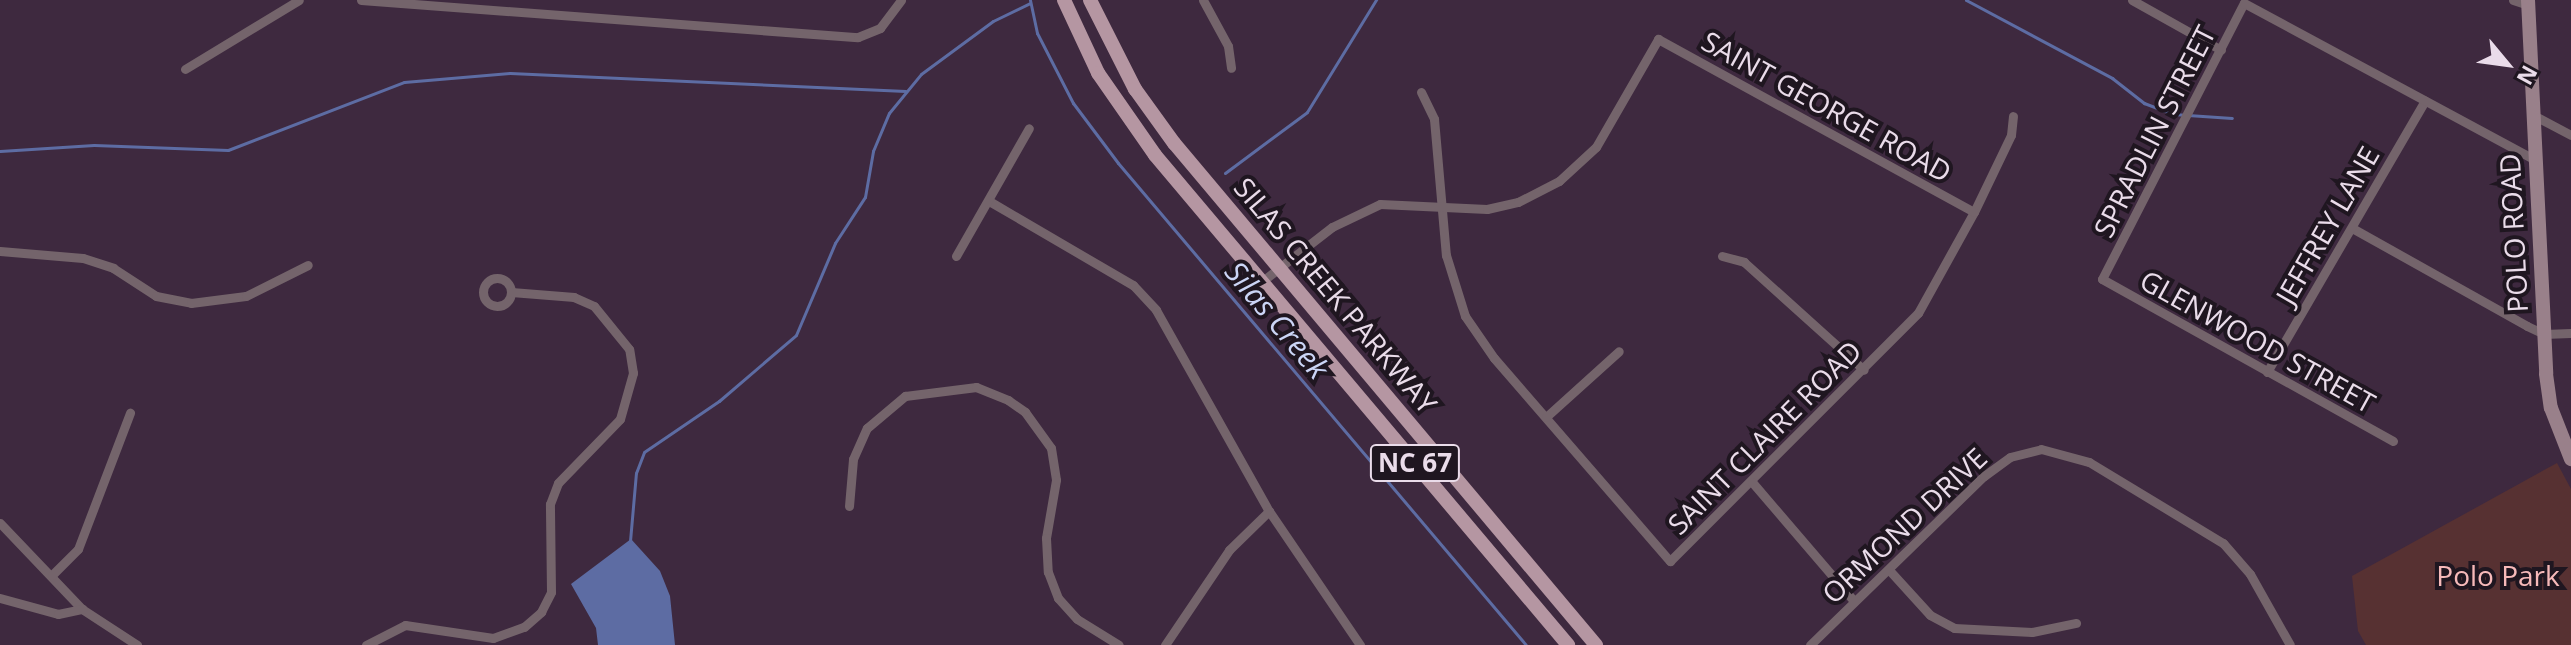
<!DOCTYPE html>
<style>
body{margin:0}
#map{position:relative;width:2571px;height:645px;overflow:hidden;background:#3e293f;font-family:"Open Sans",sans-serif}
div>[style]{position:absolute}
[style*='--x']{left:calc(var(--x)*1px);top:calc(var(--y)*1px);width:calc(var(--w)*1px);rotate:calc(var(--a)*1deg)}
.green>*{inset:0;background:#573132}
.water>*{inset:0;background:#5d6ca3}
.stream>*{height:3px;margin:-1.5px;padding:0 1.5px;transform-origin:1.5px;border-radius:1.5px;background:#5d6ca3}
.minor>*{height:9px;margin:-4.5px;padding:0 4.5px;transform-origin:4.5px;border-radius:4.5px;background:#74646b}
.minor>.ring{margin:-4.5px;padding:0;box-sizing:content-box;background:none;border:9px solid #74646b;border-radius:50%}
.secondary>*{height:14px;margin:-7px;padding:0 7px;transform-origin:7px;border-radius:7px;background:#99808a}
.primary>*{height:14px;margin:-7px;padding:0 7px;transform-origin:7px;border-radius:7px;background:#b596a2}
span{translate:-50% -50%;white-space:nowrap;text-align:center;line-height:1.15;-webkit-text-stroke:8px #1f1620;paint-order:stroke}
.shield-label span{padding:2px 6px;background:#1f1620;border:2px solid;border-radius:6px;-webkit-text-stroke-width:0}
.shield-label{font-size:26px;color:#eadcea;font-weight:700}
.street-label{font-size:28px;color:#eadcea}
.park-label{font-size:28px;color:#f6b9b9}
.water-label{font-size:30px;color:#cbd5f6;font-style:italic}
.north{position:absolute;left:2467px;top:24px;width:80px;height:80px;-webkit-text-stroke:6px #1f1620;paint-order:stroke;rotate:119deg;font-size:22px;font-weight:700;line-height:32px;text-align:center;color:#eadcea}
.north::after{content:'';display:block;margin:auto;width:28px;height:36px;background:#eadcea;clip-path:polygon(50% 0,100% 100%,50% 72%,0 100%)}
</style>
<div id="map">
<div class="green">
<i style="clip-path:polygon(2557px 463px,2571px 489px,2571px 645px,2366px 645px,2358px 631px,2352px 576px)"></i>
</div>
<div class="water">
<i style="clip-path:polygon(631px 539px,660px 571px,670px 596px,675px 645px,598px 645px,596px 628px,571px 584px)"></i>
</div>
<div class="stream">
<i style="--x:1030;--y:0;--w:34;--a:78"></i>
<i style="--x:1037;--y:33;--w:79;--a:62.8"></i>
<i style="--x:1073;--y:103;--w:75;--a:53.1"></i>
<i style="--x:1118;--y:163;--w:631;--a:49.75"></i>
<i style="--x:1966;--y:0;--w:166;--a:28.1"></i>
<i style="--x:2112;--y:78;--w:41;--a:38"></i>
<i style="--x:2144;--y:103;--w:31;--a:21"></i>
<i style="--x:2173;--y:114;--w:59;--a:3.9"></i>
<i style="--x:0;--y:151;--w:94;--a:-3.7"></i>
<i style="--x:94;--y:145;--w:134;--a:2.1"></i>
<i style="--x:228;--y:150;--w:189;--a:-21.1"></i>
<i style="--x:404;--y:82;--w:106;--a:-4.9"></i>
<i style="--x:510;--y:73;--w:396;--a:2.6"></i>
<i style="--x:1225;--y:173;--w:102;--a:-36.6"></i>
<i style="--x:1307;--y:112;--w:132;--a:-58.4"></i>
<i style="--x:630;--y:541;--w:68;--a:-85"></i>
<i style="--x:636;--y:473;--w:22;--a:-69"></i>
<i style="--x:644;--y:452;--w:91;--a:-34.2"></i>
<i style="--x:719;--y:401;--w:101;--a:-40.6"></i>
<i style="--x:796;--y:335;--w:100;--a:-67"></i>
<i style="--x:835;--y:243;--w:55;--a:-56.9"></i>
<i style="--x:865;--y:197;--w:47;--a:-80.1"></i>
<i style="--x:873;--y:151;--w:41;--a:-67.2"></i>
<i style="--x:889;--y:113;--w:50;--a:-50.6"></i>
<i style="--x:921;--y:74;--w:89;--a:-36.4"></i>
<i style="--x:993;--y:21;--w:41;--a:-25.9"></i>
</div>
<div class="minor">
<i style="--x:361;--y:0;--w:498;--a:4.3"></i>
<i style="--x:858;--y:37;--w:24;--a:-22"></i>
<i style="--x:880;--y:28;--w:35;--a:-53"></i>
<i style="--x:1203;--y:0;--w:52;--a:61.5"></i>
<i style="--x:1228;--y:46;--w:22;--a:82"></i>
<i style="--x:2132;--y:0;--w:102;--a:29.3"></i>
<i style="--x:2513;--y:0;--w:16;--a:18"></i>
<i style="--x:185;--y:69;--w:133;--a:-31.2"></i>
<i style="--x:1421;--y:92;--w:30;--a:64"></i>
<i style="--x:1434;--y:119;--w:137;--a:85"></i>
<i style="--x:1446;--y:255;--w:64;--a:72.7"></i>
<i style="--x:1465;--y:316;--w:51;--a:55.4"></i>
<i style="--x:1494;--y:358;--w:269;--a:49.1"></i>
<i style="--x:1670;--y:561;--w:351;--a:-45"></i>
<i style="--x:1918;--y:313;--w:115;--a:-61"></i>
<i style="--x:1974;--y:212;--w:85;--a:-64.3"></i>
<i style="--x:2011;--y:135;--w:19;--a:-84"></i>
<i style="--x:2533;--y:115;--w:43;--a:27.8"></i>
<i style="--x:989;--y:201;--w:167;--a:30.3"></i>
<i style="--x:1133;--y:285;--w:34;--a:47"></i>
<i style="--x:1156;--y:310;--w:231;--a:60.7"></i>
<i style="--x:1269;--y:511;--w:162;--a:55.8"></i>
<i style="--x:2352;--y:228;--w:201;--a:29.2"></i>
<i style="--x:2527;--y:326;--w:19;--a:25"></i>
<i style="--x:2544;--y:334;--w:27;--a:-2"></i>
<i style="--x:0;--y:251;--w:83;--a:4.8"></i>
<i style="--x:83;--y:258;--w:32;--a:18"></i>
<i style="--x:113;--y:268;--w:51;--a:33.1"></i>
<i style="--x:156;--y:296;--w:36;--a:11"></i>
<i style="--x:191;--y:303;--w:55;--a:-7.3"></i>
<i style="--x:246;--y:296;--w:69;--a:-26.6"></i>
<i style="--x:956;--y:256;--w:147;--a:-60.3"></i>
<i style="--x:1722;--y:256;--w:23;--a:15"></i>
<i style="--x:1744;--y:262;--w:161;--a:42"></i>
<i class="ring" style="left:483px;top:278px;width:19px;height:19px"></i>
<i style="--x:1265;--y:279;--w:85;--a:-37.8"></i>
<i style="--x:1332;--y:227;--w:53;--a:-25.6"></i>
<i style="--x:1380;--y:204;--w:107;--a:2.7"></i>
<i style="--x:1487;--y:209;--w:32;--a:-13"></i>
<i style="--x:1518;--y:202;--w:46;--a:-27.1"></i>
<i style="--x:1559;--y:181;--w:50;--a:-42.6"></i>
<i style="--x:1596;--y:147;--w:125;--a:-60.1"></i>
<i style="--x:1658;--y:39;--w:360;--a:28.7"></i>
<i style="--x:2267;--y:372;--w:314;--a:-59.8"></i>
<i style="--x:1546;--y:417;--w:98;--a:-42.1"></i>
<i style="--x:2393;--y:441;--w:333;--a:-150.9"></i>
<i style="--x:2102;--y:279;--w:310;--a:-62.8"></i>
<i style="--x:2244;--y:3;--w:331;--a:28.3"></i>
<i style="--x:1752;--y:482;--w:157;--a:49.4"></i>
<i style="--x:849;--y:506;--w:47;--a:-85.1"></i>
<i style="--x:853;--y:459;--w:34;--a:-66"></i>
<i style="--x:867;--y:428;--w:50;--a:-40.1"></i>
<i style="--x:905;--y:396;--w:72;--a:-7.2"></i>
<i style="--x:976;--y:387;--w:35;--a:22"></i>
<i style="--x:1008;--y:400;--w:21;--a:35"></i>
<i style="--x:1025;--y:412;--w:44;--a:54.2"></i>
<i style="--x:1051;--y:448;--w:32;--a:81"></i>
<i style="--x:1056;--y:480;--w:59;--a:99.8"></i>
<i style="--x:1046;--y:538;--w:34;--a:87"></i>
<i style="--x:1048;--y:572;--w:28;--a:69"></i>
<i style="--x:1058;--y:598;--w:28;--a:48"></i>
<i style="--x:1077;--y:619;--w:49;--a:31.8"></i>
<i style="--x:0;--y:523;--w:119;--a:46.4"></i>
<i style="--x:82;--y:609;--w:66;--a:33.2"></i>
<i style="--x:1890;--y:571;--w:59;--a:47.7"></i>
<i style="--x:1930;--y:615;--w:27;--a:28"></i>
<i style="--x:1954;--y:628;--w:78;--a:2.9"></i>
<i style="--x:2032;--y:632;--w:45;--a:-11.6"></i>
<i style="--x:52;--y:575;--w:37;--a:-45"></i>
<i style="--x:78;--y:549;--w:146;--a:-69.1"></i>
<i style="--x:0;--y:598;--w:60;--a:15.4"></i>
<i style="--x:58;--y:614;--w:25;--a:-12"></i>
<i style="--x:366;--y:645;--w:44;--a:-27.1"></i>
<i style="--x:405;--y:625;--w:89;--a:8.4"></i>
<i style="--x:493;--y:638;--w:33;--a:-20"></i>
<i style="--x:524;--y:627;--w:23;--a:-41"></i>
<i style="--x:541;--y:612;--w:22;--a:-63"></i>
<i style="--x:551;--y:592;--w:88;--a:-90.7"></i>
<i style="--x:550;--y:504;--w:22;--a:-69"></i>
<i style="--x:558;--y:483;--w:89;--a:-45.9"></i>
<i style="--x:620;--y:419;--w:48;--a:-74.2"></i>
<i style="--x:633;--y:373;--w:24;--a:-99"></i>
<i style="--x:629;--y:349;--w:55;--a:-129.1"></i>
<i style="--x:594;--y:306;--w:22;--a:-156"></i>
<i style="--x:574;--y:297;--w:63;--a:-175.5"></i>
<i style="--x:1165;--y:645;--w:115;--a:-56"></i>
<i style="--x:1229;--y:550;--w:56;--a:-44.3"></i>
<i style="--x:1810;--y:645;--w:243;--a:-44.2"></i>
<i style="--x:1984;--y:476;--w:32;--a:-36"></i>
<i style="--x:2010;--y:457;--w:32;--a:-14"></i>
<i style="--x:2041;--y:449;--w:50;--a:15.2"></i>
<i style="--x:2089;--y:462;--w:157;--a:31.2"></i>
<i style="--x:2223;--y:543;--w:41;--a:48.9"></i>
<i style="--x:2250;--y:574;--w:81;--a:60.6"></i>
</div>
<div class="secondary">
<i style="--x:2528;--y:0;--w:374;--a:87.2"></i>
<i style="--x:2546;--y:374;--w:34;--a:82"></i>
<i style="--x:2551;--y:408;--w:55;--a:68.6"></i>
</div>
<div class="primary">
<i style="--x:1064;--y:0;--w:81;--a:65"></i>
<i style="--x:1098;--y:73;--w:100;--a:55.2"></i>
<i style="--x:1155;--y:155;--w:641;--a:49.87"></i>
<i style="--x:1090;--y:0;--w:100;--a:63.2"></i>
<i style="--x:1135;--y:89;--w:67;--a:54.2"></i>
<i style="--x:1174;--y:143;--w:656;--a:49.95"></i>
</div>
<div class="shield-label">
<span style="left:1415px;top:463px">NC 67</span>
</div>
<div class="street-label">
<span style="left:1827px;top:106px;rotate:29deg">SAINT GEORGE ROAD</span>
<span style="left:2154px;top:131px;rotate:-63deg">SPRADLIN STREET</span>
<span style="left:2327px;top:225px;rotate:-60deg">JEFFREY LANE</span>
<span style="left:2513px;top:233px;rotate:-93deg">POLO ROAD</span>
<span style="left:1336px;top:295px;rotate:50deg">SILAS CREEK PARKWAY</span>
<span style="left:2258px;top:341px;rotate:29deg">GLENWOOD STREET</span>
<span style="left:1764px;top:437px;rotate:-45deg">SAINT CLAIRE ROAD</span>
<span style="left:1904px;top:525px;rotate:-43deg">ORMOND DRIVE</span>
</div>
<div class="park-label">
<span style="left:2498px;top:575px">Polo Park</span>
</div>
<div class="water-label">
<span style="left:1277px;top:320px;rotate:50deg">Silas Creek</span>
</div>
<div class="north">N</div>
</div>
